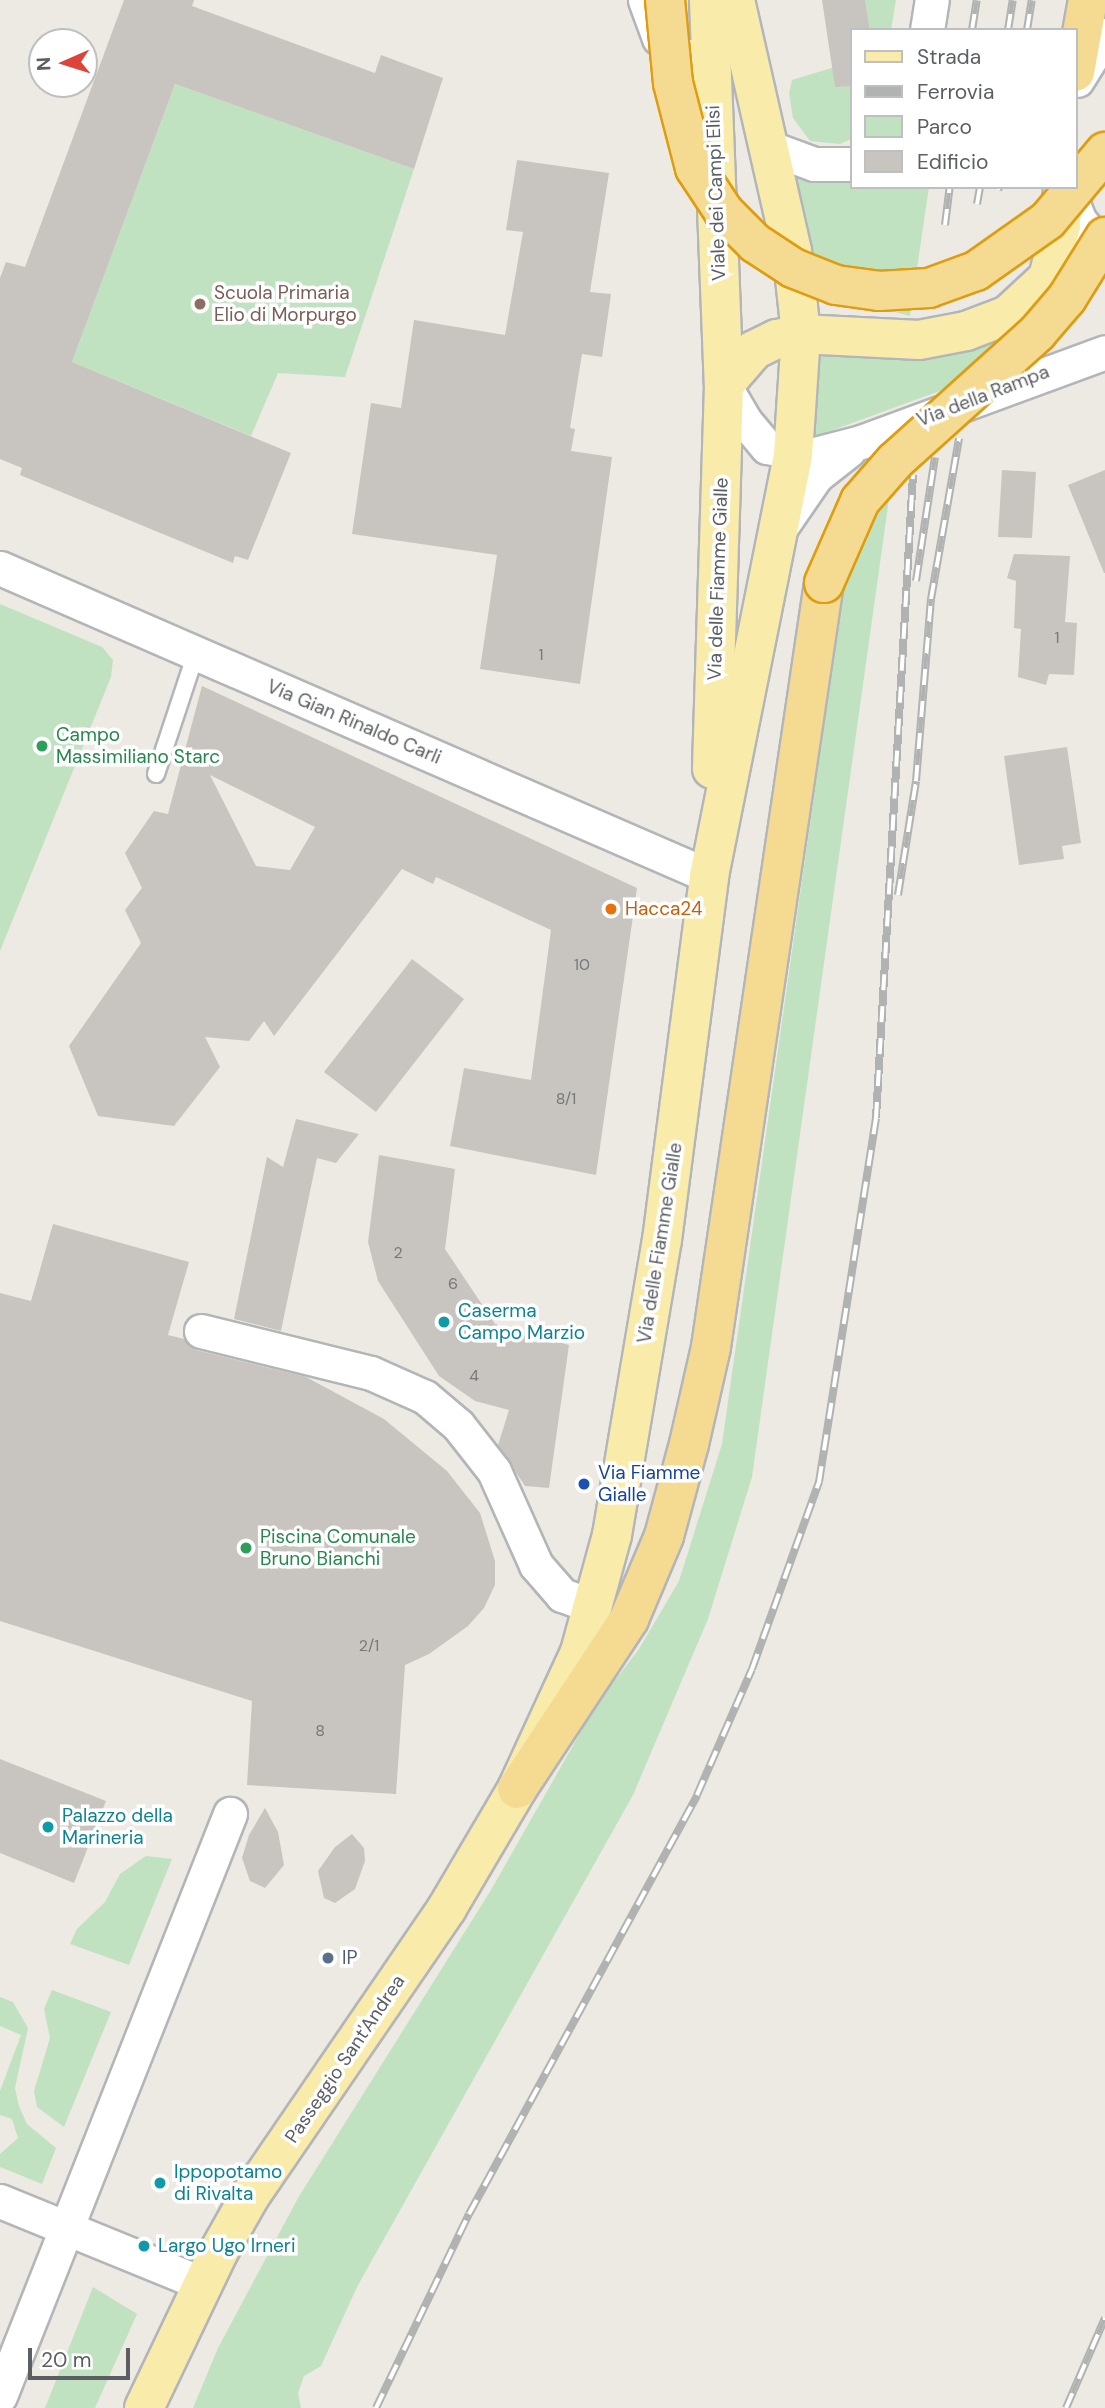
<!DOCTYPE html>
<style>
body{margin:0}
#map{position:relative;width:1105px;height:2408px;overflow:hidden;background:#eceae2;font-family:"DM Sans",sans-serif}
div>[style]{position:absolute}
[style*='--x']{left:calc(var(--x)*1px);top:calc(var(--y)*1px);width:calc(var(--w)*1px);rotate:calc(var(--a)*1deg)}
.green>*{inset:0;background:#c1e2c0}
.building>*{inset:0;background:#c8c5c0}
.roads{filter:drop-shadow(2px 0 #b3b5b9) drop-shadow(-2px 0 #b3b5b9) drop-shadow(0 2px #b3b5b9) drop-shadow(0 -2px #b3b5b9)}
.lane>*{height:16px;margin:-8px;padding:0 8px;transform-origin:8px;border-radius:8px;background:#fff}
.street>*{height:33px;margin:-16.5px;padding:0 16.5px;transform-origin:16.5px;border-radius:16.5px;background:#fff}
.primary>*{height:38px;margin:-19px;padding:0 19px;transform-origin:19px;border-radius:19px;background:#f9ecab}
.highway>*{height:38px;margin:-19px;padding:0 19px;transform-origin:19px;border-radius:19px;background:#f5db91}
.rail>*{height:8px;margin-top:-4px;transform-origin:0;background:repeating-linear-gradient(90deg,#fff 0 16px,#b1b2b2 0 32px);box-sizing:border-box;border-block:2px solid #b1b2b2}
.bridges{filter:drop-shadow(2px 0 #de9d10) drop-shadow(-2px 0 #de9d10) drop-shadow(0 2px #de9d10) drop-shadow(0 -2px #de9d10)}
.highway-bridge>*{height:38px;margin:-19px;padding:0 19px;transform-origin:19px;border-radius:19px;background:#f5db91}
.dots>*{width:19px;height:19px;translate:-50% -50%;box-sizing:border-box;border:4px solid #fff;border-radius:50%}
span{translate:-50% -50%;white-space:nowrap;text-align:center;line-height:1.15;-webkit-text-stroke:7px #fff;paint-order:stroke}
.number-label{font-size:16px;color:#76787a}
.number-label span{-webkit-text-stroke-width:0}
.street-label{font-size:19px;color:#5b5e62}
.education-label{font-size:19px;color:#785e54}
.left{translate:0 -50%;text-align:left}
.leisure-label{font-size:19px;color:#27864d}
.food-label{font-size:19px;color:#c56008}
.culture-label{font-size:19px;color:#0d838f}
.transit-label{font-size:19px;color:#164399}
.service-label{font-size:19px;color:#4e5e75}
.legend{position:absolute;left:850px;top:28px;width:228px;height:161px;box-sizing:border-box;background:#fff;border:2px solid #bdbfc0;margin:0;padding:9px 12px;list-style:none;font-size:21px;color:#5b5e62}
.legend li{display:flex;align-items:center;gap:14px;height:35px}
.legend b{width:35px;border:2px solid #bdbfc0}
.north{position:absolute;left:28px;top:28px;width:70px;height:70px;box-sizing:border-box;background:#fff;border:2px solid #bdbfc0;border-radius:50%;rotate:267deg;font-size:19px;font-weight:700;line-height:28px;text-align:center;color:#5b5e62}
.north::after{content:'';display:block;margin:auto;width:24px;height:32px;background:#dc4439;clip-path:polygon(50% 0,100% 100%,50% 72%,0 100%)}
.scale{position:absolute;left:28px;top:2348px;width:102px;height:32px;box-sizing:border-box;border:4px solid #5b5e62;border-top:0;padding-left:9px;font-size:21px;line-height:24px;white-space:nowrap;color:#5b5e62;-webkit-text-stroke:5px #fff;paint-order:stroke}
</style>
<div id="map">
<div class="green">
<i style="clip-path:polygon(865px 0,896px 0,891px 30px,870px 30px)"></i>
<i style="clip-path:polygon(851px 62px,851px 139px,840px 144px,810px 141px,793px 118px,789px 93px,792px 80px)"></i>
<i style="clip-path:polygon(175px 84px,414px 169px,345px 377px,278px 373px,251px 436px,72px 362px)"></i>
<i style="clip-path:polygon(793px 176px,816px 183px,851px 180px,851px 187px,929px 187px,910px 316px,857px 302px,815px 273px)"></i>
<i style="clip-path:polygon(1008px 339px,956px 385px,814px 437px,816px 355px,936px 358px)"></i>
<i style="clip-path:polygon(889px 499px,752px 1477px,708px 1619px,633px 1795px,357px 2287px,321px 2366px,304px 2376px,298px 2393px,301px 2408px,193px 2408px,218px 2348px,298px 2198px,491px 1890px,596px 1705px,639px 1649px,679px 1581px,722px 1444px,843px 592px,858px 541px)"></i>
<i style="clip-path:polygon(0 604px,102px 647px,113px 660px,111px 677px,0 951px)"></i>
<i style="clip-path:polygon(146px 1856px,172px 1859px,129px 1965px,70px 1944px,77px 1929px,105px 1902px,120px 1874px)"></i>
<i style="clip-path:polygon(52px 1990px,111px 2012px,64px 2127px,37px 2107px,34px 2091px,50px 2038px,44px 2009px)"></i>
<i style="clip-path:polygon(0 1997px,13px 2002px,28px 2028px,15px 2088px,19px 2106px,27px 2124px,56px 2148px,42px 2184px,0 2167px,0 2154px,18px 2138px,12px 2119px,0 2115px,0 2091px,21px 2035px,0 2026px)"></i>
<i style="clip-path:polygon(93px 2287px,137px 2314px,95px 2408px,45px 2408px)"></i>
</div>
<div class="building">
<i style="clip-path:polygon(124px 0,194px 0,192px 6px,375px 73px,381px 55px,443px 78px,414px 169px,175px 84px,72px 362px,291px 453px,248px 560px,235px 556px,233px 563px,20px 475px,22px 468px,0 459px,0 278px,6px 262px,25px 267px)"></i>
<i style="clip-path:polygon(822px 0,865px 0,870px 30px,851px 30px,851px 86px,835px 87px)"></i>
<i style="clip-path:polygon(517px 160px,609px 173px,590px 292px,611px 294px,602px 357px,582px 354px,570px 428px,575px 429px,571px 451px,612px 457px,580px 684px,480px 669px,497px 555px,352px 534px,371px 403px,401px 408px,414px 320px,505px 335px,523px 232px,506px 230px)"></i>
<i style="clip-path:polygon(1002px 470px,1036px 472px,1032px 538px,998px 537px)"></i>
<i style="clip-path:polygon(1105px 470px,1105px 573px,1104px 573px,1068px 485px)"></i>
<i style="clip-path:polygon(1014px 554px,1070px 556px,1065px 622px,1077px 623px,1074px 675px,1049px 674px,1046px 685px,1018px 677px,1021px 629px,1014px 628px,1016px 581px,1007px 578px)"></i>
<i style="clip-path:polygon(evenodd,202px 686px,637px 888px,596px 1175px,450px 1146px,464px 1068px,531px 1080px,551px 930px,436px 877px,433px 884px,402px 869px,274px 1036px,264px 1021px,249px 1041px,205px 1037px,220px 1067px,174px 1126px,98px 1116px,69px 1046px,141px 943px,125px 910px,142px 888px,125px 853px,154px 811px,168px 814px,202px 686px,210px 775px,315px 827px,290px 870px,256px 866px,210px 775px)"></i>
<i style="clip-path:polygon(1067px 747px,1081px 843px,1062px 846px,1064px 859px,1019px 865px,1004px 756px)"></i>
<i style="clip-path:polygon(412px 959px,464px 999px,376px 1112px,324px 1072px)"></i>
<i style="clip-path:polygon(296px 1119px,359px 1134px,336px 1163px,317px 1158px,281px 1331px,234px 1319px,267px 1157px,283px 1167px)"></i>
<i style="clip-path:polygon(379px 1155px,455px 1169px,445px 1249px,495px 1324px,569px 1345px,549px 1488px,525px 1486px,498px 1445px,509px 1410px,475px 1401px,439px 1376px,378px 1281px,368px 1242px)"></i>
<i style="clip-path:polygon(53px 1224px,189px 1262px,168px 1335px,184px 1339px,196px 1350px,306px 1377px,384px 1419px,447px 1471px,480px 1513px,495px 1561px,495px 1585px,484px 1608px,468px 1626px,429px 1654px,405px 1665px,396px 1794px,247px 1785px,252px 1701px,0 1621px,0 1293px,31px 1301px)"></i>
<i style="clip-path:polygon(0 1759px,106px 1801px,74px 1883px,0 1853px)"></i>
<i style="clip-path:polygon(265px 1808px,278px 1832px,284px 1865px,265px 1888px,250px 1881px,242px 1858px,249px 1835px)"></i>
<i style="clip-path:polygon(352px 1834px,364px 1848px,365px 1861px,355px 1889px,335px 1903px,324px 1898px,318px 1871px,335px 1847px)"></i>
</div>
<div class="roads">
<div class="lane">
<i style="--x:156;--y:774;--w:127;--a:-71.7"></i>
</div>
<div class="street">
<i style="--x:645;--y:0;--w:40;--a:69.8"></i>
<i style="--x:659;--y:38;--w:33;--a:35"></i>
<i style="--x:686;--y:57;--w:26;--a:-4"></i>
<i style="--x:927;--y:30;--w:30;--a:-81"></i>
<i style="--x:1077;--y:80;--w:53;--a:-58.1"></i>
<i style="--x:768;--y:147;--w:49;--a:20.3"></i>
<i style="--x:814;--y:164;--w:37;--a:0"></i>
<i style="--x:1066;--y:187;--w:37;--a:68"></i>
<i style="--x:1080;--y:221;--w:39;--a:50"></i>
<i style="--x:724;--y:385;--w:42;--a:59.7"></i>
<i style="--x:745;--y:421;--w:34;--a:50"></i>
<i style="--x:767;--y:447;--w:45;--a:10.3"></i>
<i style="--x:811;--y:455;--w:52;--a:-14.6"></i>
<i style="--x:861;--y:442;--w:260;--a:-20.2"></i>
<i style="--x:781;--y:527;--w:62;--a:-55.5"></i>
<i style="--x:816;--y:476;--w:42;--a:-38.2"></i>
<i style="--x:0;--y:568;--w:773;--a:23.48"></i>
<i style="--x:201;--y:1331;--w:175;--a:13.9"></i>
<i style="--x:371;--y:1373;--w:59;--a:24"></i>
<i style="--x:425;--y:1397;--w:43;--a:40.3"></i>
<i style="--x:458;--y:1425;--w:58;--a:52"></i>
<i style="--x:494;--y:1471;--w:103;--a:65.9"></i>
<i style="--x:536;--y:1565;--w:40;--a:49"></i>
<i style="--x:562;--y:1595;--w:33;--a:20"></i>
<i style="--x:0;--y:2201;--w:219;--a:22.2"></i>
<i style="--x:0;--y:2396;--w:626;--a:-68.44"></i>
</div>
<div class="primary">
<i style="--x:709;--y:0;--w:385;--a:87.8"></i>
<i style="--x:724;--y:385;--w:384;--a:91.8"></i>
<i style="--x:724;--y:385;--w:46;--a:-49.4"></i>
<i style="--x:754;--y:350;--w:25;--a:-26"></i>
<i style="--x:777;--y:339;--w:25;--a:-12"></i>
<i style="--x:801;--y:334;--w:118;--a:2.9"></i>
<i style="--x:919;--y:340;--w:48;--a:-10.8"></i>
<i style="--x:966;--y:331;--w:45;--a:-20.9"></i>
<i style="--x:1008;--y:315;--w:54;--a:-42.8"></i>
<i style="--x:1048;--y:278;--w:55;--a:-76.2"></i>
<i style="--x:1061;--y:225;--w:38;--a:-87"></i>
<i style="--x:144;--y:2408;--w:174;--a:-64.5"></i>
<i style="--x:219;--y:2251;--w:63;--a:-60.6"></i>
<i style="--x:250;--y:2196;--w:349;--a:-55.6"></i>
<i style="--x:447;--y:1908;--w:138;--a:-59.5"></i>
<i style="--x:517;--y:1789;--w:151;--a:-65.3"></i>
<i style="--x:580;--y:1652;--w:121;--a:-74.7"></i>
<i style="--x:612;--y:1535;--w:299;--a:-80.4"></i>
<i style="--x:662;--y:1240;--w:367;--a:-82.6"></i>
<i style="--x:709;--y:876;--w:429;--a:-78.7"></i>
<i style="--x:793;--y:455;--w:121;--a:-86.2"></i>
<i style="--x:801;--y:334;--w:83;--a:-96.2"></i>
<i style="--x:792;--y:251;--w:257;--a:-102.8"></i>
</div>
<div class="highway">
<i style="--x:1075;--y:72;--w:73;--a:-79.8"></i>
<i style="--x:517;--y:1789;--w:204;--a:-56.6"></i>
<i style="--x:629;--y:1619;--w:90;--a:-67.1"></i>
<i style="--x:664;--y:1536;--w:95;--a:-74.8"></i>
<i style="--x:689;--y:1444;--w:99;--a:-77.2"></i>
<i style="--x:711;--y:1347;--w:772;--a:-81.59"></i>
</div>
</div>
<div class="rail">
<i style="--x:972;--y:30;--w:30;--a:-81"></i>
<i style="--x:1008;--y:30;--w:30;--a:-81"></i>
<i style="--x:1027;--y:30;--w:30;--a:-81"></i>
<i style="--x:998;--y:190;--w:3;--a:-72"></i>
<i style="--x:977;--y:204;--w:17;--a:-80"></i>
<i style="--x:945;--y:225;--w:38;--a:-83"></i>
<i style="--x:916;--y:581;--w:125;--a:-81.3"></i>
<i style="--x:898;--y:895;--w:115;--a:-81"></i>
<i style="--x:916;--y:781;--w:183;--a:-85.3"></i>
<i style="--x:931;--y:599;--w:163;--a:-80.1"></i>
<i style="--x:376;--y:2408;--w:215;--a:-64.4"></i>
<i style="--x:469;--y:2214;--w:477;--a:-61.4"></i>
<i style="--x:697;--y:1795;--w:137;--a:-66.4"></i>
<i style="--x:752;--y:1669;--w:199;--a:-70.3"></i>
<i style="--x:819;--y:1482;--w:368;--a:-81.1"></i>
<i style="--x:876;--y:1118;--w:644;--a:-86.71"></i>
<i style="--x:1066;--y:2408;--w:98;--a:-66.6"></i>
</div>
<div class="bridges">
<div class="highway-bridge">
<i style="--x:665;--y:0;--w:83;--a:84.5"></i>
<i style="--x:673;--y:83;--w:88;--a:75.5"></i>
<i style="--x:695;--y:168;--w:53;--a:56.6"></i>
<i style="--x:724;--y:212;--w:44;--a:45"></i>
<i style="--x:755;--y:243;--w:45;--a:33.3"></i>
<i style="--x:793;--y:268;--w:46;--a:21.6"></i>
<i style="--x:836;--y:285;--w:43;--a:7.9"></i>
<i style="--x:879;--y:291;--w:50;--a:-3.4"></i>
<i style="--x:929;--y:288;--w:50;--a:-19.9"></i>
<i style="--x:976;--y:271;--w:88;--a:-35.3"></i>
<i style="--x:1048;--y:220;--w:89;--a:-50"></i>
<i style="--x:824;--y:583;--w:90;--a:-66.3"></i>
<i style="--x:860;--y:501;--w:53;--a:-48.8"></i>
<i style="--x:895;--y:461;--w:191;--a:-42"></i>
<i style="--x:1037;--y:333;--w:46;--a:-49.4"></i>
<i style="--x:1067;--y:298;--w:72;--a:-58.1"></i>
</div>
</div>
<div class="dots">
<i style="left:200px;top:304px;background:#8d6e63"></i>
<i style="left:42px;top:746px;background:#2e9e5b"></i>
<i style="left:611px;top:909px;background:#e8710a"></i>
<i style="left:444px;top:1322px;background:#0f9aa8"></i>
<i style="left:584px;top:1484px;background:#1a4fb4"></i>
<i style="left:246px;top:1548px;background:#2e9e5b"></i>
<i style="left:48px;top:1827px;background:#0f9aa8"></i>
<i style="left:328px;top:1958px;background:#5c6f8a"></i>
<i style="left:160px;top:2183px;background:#0f9aa8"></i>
<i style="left:144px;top:2246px;background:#0f9aa8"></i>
</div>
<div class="number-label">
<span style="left:1057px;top:638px">1</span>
<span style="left:541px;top:655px">1</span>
<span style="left:582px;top:965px">10</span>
<span style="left:566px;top:1099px">8/1</span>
<span style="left:398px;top:1253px">2</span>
<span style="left:453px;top:1284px">6</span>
<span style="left:474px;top:1376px">4</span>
<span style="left:369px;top:1646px">2/1</span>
<span style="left:320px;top:1731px">8</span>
</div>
<div class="street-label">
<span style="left:716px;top:193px;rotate:-92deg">Viale dei Campi Elisi</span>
<span style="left:983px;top:396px;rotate:-21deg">Via della Rampa</span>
<span style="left:718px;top:579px;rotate:-88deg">Via delle Fiamme Gialle</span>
<span style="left:354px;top:722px;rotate:23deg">Via Gian Rinaldo Carli</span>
<span style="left:660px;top:1243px;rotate:-81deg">Via delle Fiamme Gialle</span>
<span style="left:345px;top:2059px;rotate:-56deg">Passeggio Sant'Andrea</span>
</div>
<div class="education-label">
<span class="left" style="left:214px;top:304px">Scuola Primaria<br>Elio di Morpurgo</span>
</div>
<div class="leisure-label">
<span class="left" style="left:56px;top:746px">Campo<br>Massimiliano Starc</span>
<span class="left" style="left:260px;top:1548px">Piscina Comunale<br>Bruno Bianchi</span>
</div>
<div class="food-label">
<span class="left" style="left:625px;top:909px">Hacca24</span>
</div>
<div class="culture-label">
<span class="left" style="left:458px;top:1322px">Caserma<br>Campo Marzio</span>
<span class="left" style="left:62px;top:1827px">Palazzo della<br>Marineria</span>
<span class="left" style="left:174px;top:2183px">Ippopotamo<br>di Rivalta</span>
<span class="left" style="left:158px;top:2246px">Largo Ugo Irneri</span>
</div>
<div class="transit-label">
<span class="left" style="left:598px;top:1484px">Via Fiamme<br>Gialle</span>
</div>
<div class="service-label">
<span class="left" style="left:342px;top:1958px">IP</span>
</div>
<ul class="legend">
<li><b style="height:9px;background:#f9ecab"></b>Strada</li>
<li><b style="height:9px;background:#b1b2b2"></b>Ferrovia</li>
<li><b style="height:19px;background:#c1e2c0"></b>Parco</li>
<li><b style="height:19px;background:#c8c5c0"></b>Edificio</li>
</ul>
<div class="north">N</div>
<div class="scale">20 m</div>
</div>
